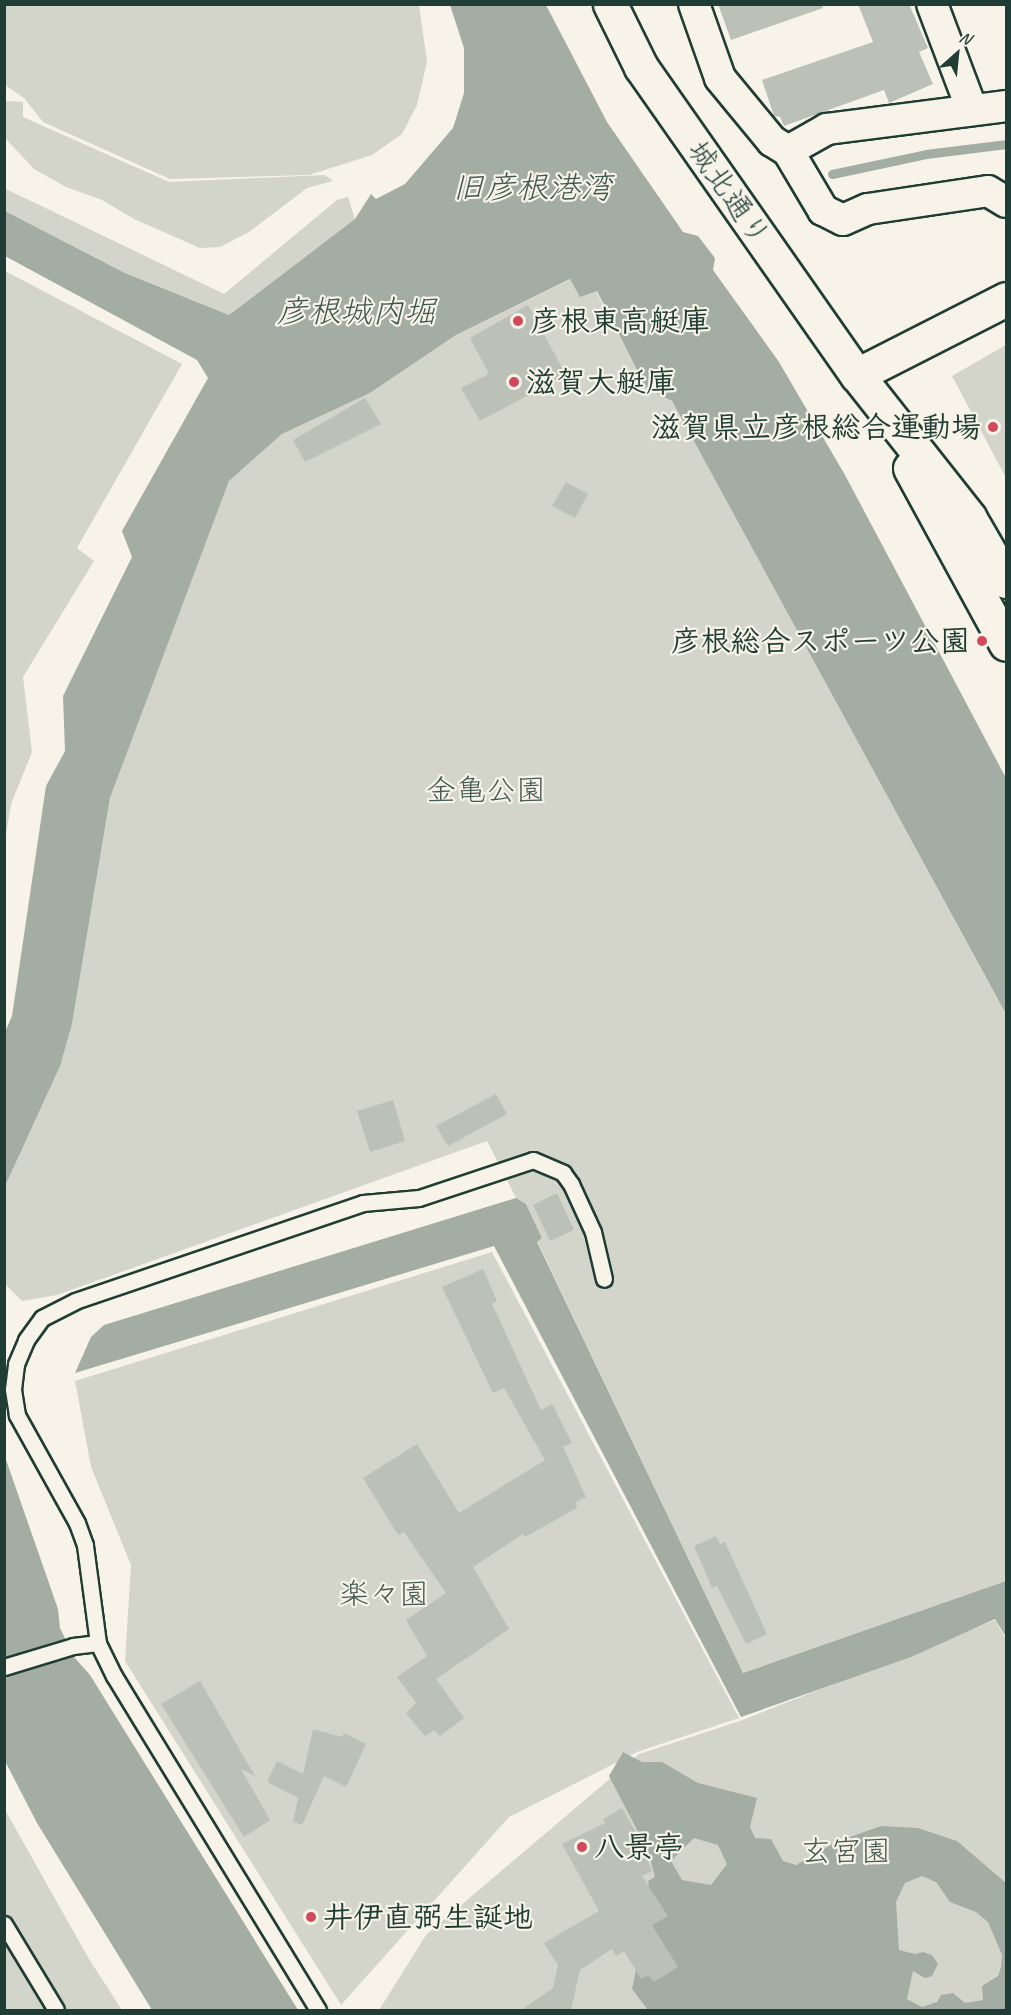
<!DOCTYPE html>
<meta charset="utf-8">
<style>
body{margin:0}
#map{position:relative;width:1011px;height:2015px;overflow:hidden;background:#f7f3e8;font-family:Caveat,"Klee One",sans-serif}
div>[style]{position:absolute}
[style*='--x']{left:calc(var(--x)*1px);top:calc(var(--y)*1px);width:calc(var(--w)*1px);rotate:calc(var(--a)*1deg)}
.green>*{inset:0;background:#d3d5ca}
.water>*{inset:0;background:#a4ada3}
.stream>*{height:9px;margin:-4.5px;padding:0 4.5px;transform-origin:4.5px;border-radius:4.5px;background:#a4ada3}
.building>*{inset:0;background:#bbc1b6}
.roads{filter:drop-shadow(2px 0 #1f3d34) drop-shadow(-2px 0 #1f3d34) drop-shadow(0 2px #1f3d34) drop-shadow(0 -2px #1f3d34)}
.service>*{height:15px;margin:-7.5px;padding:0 7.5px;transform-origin:7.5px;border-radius:7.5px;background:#f7f3e8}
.minor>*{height:30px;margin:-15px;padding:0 15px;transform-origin:15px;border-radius:15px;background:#f7f3e8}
.tertiary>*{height:33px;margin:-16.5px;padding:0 16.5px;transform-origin:16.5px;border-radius:16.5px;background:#f7f3e8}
.secondary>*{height:33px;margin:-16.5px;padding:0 16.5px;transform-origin:16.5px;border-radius:16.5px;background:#f7f3e8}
.dots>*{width:16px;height:16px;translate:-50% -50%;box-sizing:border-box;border:3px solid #f7f3e8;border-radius:50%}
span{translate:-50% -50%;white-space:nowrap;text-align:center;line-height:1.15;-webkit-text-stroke:4.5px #f7f3e8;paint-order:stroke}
.street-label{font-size:30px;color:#1f3d34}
.poi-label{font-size:30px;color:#1f3d34;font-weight:700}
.left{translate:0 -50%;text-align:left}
.right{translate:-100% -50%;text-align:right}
.park-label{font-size:30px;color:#435b52}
.water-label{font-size:32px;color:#405950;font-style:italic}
.frame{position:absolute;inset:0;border:6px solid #1f3d34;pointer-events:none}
.north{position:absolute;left:927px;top:24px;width:60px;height:60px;-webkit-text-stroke:4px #f7f3e8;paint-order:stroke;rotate:27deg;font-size:16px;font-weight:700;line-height:24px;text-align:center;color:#1f3d34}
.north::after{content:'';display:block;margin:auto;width:21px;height:27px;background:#1f3d34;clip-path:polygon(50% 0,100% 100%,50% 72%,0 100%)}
</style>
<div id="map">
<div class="green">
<i style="clip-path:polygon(4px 5px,419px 5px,427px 62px,417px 105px,402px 134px,372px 155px,309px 175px,170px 179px,43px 122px,24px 98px,5px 85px)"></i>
<i style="clip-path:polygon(5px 101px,23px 102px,23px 117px,169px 182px,325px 175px,333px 181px,307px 188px,249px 232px,220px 247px,200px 248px,134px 219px,102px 200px,66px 187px,34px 169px,5px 138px)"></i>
<i style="clip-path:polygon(4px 188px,224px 294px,337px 200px,348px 197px,355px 219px,229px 315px,125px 273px,5px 211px)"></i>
<i style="clip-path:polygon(5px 271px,182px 364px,77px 548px,94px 561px,23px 677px,32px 752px,11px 804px,5px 841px)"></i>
<i style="clip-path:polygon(571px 279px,596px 291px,646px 388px,672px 401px,1006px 1014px,1006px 1581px,743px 1673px,537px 1241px,542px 1238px,526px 1204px,516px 1198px,487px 1141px,57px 1295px,22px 1301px,5px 1284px,5px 1186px,72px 1024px,110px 798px,229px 481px,282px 434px,370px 393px,456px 335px)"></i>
<i style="clip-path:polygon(1006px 345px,1006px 478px,952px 376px)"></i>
<i style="clip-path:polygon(492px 1252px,739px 1718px,637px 1752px,509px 1817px,341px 2005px,125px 1661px,131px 1565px,91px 1467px,75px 1381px)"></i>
<i style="clip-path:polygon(995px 1620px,1006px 1639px,1006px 2010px,379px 2010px,426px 1935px,639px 1754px,740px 1721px)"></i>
<i style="clip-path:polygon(4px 1808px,89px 1959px,122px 2010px,5px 2010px)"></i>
</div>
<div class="water">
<i style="clip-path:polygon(450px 5px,546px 5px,607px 122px,683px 232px,698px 236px,715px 258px,713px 270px,779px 362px,845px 475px,1006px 778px,1006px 1014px,672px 401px,646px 388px,597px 291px,580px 297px,570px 279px,456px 335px,370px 393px,282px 434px,229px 481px,110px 798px,72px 1024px,60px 1066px,5px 1186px,5px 1032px,12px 1016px,46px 786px,65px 751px,63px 696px,132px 557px,122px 531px,208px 378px,197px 360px,5px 256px,5px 211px,125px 273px,229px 315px,355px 219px,371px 194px,376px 199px,405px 184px,453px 128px,464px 93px,464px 48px)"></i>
<i style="clip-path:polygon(516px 1198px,526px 1204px,542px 1238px,537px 1242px,743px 1673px,1006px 1581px,1006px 1637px,995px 1619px,911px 1657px,741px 1717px,494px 1246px,75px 1373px,91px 1337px,104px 1325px)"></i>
<i style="clip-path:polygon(4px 1454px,58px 1609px,60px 1628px,74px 1657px,90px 1675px,298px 2010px,152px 2010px,37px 1823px,5px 1761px)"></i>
<i style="clip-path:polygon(evenodd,623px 1752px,642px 1762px,662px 1762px,698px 1783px,757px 1798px,750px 1827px,755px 1838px,771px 1839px,783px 1861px,796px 1865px,836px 1842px,881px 1826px,918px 1828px,957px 1841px,1006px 1883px,1006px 2010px,648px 2010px,632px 1989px,643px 1935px,653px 1912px,648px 1881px,655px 1877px,648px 1851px,609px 1776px,623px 1752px,694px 1838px,718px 1845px,727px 1864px,711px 1885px,682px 1880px,671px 1861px,694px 1838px,623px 1752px,922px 1876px,936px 1882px,950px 1902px,976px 1912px,988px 1922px,1002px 1955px,1001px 1967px,998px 1976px,982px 1986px,983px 2000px,965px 2003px,953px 1993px,941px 1995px,937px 2002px,922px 2007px,907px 1999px,913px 1971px,925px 1978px,932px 1976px,938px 1964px,932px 1955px,923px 1952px,915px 1954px,899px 1950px,896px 1902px,905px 1883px,922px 1876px)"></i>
</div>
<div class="stream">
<i style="--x:832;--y:174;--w:96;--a:-12"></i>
<i style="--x:926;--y:154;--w:81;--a:-7.1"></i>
</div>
<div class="building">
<i style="clip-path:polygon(718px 4px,822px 4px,823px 8px,731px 40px)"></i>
<i style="clip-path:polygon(858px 4px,909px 4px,928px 48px,919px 52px,933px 84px,889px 103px,884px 90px,784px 126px,780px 117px,774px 116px,762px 80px,873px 42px)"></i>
<i style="clip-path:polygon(528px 305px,566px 375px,480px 421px,461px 388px,489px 374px,470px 338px)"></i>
<i style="clip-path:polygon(365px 398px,381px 424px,305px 462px,293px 440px)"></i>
<i style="clip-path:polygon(566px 482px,588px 494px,575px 518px,552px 506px)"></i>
<i style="clip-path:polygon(496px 1094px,507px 1114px,448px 1146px,436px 1126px)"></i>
<i style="clip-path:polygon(393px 1100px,405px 1141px,370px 1152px,357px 1111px)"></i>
<i style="clip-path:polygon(557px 1193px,574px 1230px,550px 1241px,533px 1205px)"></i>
<i style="clip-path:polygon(483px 1269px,497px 1301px,492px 1304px,541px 1410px,552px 1404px,572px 1443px,563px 1447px,586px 1497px,576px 1502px,577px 1508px,525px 1537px,523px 1534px,473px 1567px,509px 1629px,436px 1679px,464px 1718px,440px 1736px,434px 1730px,425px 1736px,406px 1713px,416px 1703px,397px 1677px,427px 1656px,406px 1620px,446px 1593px,404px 1532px,398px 1535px,363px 1478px,417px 1444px,459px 1513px,545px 1460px,504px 1388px,493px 1393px,442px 1287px)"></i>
<i style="clip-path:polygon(716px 1536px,720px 1544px,725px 1542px,767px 1634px,746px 1644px,717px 1586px,712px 1588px,694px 1546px)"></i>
<i style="clip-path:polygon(200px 1681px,255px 1776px,241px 1769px,270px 1820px,244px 1837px,161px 1704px)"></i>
<i style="clip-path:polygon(313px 1729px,342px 1737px,344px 1733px,366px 1744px,346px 1787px,324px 1776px,302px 1825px,293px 1822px,298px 1798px,267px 1782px,277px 1761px,303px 1774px)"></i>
<i style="clip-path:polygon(622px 1808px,650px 1857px,647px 1859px,652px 1871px,642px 1876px,668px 1916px,652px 1925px,678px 1967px,654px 1982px,648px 1975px,641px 1979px,624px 1951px,616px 1956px,612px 1949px,580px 1970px,571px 2010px,521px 2010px,553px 1988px,558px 1965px,544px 1943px,599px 1911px,562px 1844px,605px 1823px,603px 1819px)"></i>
</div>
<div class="roads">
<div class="service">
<i style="--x:4;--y:1667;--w:72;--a:-16.9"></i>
<i style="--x:73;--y:1646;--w:25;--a:-7"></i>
<i style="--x:4;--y:1924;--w:100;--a:58.8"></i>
<i style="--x:318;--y:2010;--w:391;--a:-121.4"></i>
<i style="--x:114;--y:1676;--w:37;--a:-116"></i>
<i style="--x:98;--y:1643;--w:99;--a:-97.6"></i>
<i style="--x:85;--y:1545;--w:23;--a:-110"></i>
<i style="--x:77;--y:1523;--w:124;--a:-119.1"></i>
<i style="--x:17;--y:1415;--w:26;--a:-99"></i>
<i style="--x:13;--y:1389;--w:25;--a:-83"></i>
<i style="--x:16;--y:1364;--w:26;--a:-67"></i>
<i style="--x:26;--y:1340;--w:27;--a:-54"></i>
<i style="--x:42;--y:1318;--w:37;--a:-27"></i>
<i style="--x:75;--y:1301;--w:304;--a:-18.8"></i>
<i style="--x:363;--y:1203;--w:56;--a:-5.1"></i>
<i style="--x:419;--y:1198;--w:120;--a:-18.4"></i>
<i style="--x:533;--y:1160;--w:33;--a:23"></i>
<i style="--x:563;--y:1173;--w:14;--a:54"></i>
<i style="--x:571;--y:1184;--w:53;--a:65.4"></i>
<i style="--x:593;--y:1232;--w:48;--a:76.8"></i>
</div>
<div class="minor">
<i style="--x:694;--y:4;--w:78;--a:70.6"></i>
<i style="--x:720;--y:78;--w:82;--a:50.5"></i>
<i style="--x:772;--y:141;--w:19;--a:32"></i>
<i style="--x:788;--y:151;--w:69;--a:59.3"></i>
<i style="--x:823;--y:210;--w:22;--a:27"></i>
<i style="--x:843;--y:220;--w:27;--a:-24"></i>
<i style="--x:868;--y:209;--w:121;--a:-8.5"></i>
<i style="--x:988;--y:191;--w:21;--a:31"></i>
<i style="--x:932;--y:4;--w:113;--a:69.3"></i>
<i style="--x:788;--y:151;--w:45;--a:-29.4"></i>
<i style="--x:827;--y:129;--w:180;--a:-7.3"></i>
</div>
<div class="tertiary">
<i style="--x:857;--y:375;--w:167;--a:-27"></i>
</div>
<div class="secondary">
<i style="--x:610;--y:4;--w:70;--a:63.8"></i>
<i style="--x:641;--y:67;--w:376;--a:55"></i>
<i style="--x:857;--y:375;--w:181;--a:51.7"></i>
<i style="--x:969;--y:517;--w:74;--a:60"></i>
<i style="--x:910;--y:468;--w:200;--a:61.4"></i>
</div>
</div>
<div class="dots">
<i style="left:518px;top:321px;background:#d1495b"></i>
<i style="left:514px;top:382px;background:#d1495b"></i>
<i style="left:993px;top:427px;background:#d1495b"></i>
<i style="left:982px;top:641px;background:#d1495b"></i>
<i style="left:582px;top:1847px;background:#d1495b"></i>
<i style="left:311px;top:1917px;background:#d1495b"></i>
</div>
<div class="street-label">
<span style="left:729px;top:193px;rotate:55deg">城北通り</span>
</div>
<div class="poi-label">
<span class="left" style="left:530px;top:321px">彦根東高艇庫</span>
<span class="left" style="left:526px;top:382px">滋賀大艇庫</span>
<span class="right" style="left:981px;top:427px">滋賀県立彦根総合運動場</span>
<span class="right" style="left:970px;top:641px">彦根総合スポーツ公園</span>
<span class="left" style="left:594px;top:1847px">八景亭</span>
<span class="left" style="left:323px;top:1917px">井伊直弼生誕地</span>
</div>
<div class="park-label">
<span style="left:486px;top:790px">金亀公園</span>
<span style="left:384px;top:1594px">楽々園</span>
<span style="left:846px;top:1851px">玄宮園</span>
</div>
<div class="water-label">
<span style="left:532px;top:188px">旧彦根港湾</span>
<span style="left:356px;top:312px">彦根城内堀</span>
</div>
<div class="frame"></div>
<div class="north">N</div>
</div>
